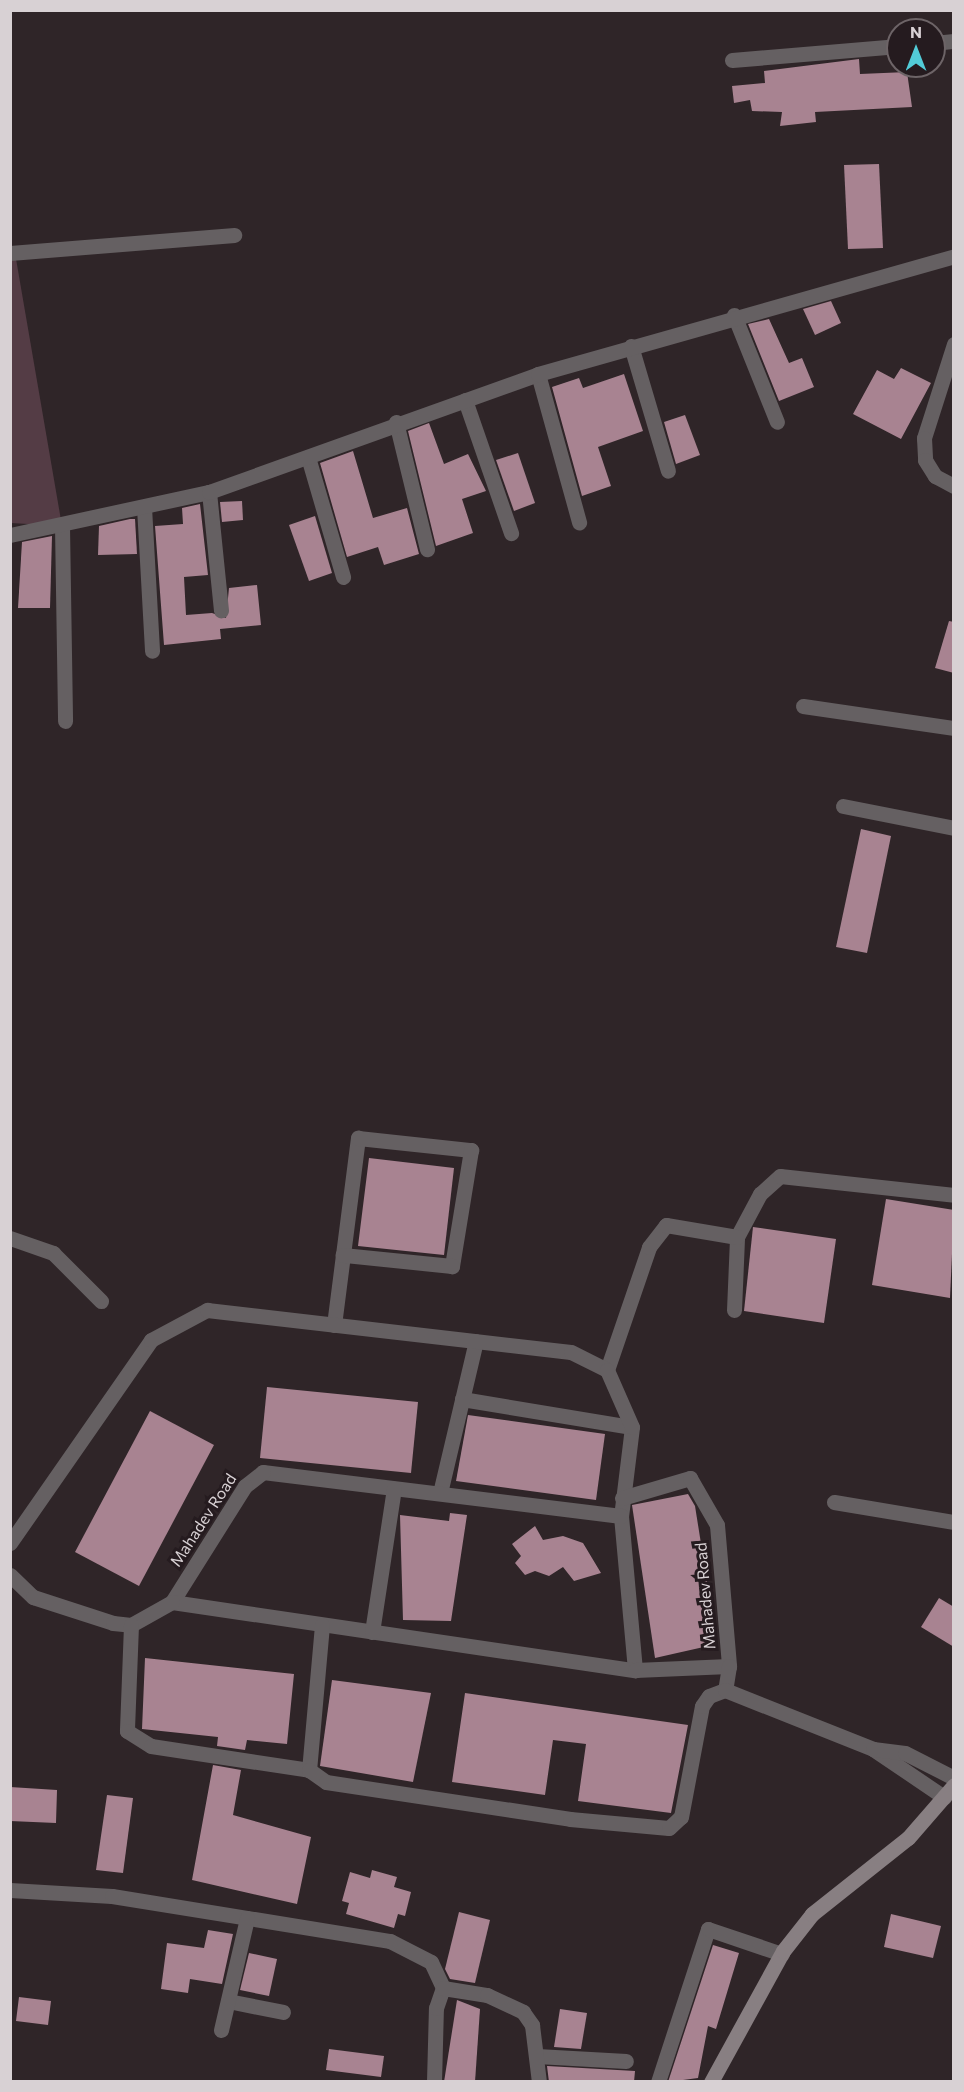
<!DOCTYPE html>
<style>
body{margin:0}
#map{position:relative;width:964px;height:2092px;overflow:hidden;background:#2f2528;font-family:Commissioner,sans-serif}
div>[style]{position:absolute}
[style*='--x']{left:calc(var(--x)*1px);top:calc(var(--y)*1px);width:calc(var(--w)*1px);rotate:calc(var(--a)*1deg)}
.green>*{inset:0;background:#543c45}
.building>*{inset:0;background:#a88391}
.street>*{height:15px;margin:-7.5px;padding:0 7.5px;transform-origin:7.5px;border-radius:7.5px;background:#656062}
.secondary>*{height:15px;margin:-7.5px;padding:0 7.5px;transform-origin:7.5px;border-radius:7.5px;background:#887f82}
span{translate:-50% -50%;white-space:nowrap;text-align:center;line-height:1.15;-webkit-text-stroke:6px #251b1f;paint-order:stroke}
.street-label{font-size:16px;color:#d8d1d4}
.frame{position:absolute;inset:0;border:12px solid #d8d1d4;pointer-events:none}
.north{position:absolute;left:886px;top:18px;width:60px;height:60px;box-sizing:border-box;background:#251b1f;border:2px solid #6d6467;border-radius:50%;rotate:0deg;font-size:16px;font-weight:700;line-height:24px;text-align:center;color:#d8d1d4}
.north::after{content:'';display:block;margin:auto;width:21px;height:27px;background:#52cbd7;clip-path:polygon(50% 0,100% 100%,50% 72%,0 100%)}
</style>
<div id="map">
<div class="green">
<i style="clip-path:polygon(10px 253px,15px 253px,62px 526px,11px 523px)"></i>
</div>
<div class="building">
<i style="clip-path:polygon(859px 59px,860px 74px,907px 72px,912px 107px,815px 112px,816px 122px,780px 126px,782px 112px,752px 111px,750px 100px,734px 103px,732px 86px,765px 83px,764px 71px)"></i>
<i style="clip-path:polygon(879px 164px,883px 248px,848px 249px,844px 165px)"></i>
<i style="clip-path:polygon(831px 301px,841px 323px,815px 335px,803px 309px)"></i>
<i style="clip-path:polygon(769px 319px,789px 363px,802px 358px,814px 387px,779px 401px,748px 324px)"></i>
<i style="clip-path:polygon(901px 368px,931px 383px,901px 439px,853px 414px,877px 370px,894px 379px)"></i>
<i style="clip-path:polygon(624px 374px,643px 431px,598px 447px,611px 486px,582px 496px,552px 387px,579px 378px,583px 388px)"></i>
<i style="clip-path:polygon(685px 415px,700px 455px,676px 464px,664px 422px)"></i>
<i style="clip-path:polygon(429px 423px,444px 464px,468px 454px,486px 491px,462px 499px,473px 533px,436px 546px,408px 431px)"></i>
<i style="clip-path:polygon(353px 451px,373px 518px,407px 508px,419px 554px,384px 565px,378px 547px,347px 557px,320px 463px)"></i>
<i style="clip-path:polygon(518px 453px,535px 503px,514px 511px,496px 460px)"></i>
<i style="clip-path:polygon(242px 501px,243px 520px,222px 522px,220px 502px)"></i>
<i style="clip-path:polygon(200px 504px,208px 575px,184px 577px,186px 615px,212px 613px,226px 618px,229px 588px,257px 585px,261px 625px,220px 629px,221px 639px,164px 645px,155px 526px,183px 524px,182px 508px)"></i>
<i style="clip-path:polygon(315px 516px,332px 573px,309px 581px,289px 525px)"></i>
<i style="clip-path:polygon(130px 519px,135px 519px,137px 554px,98px 555px,99px 526px)"></i>
<i style="clip-path:polygon(52px 536px,50px 608px,18px 608px,22px 542px)"></i>
<i style="clip-path:polygon(949px 621px,954px 622px,954px 673px,935px 668px)"></i>
<i style="clip-path:polygon(861px 829px,891px 836px,867px 953px,836px 947px)"></i>
<i style="clip-path:polygon(369px 1158px,454px 1168px,444px 1255px,358px 1246px)"></i>
<i style="clip-path:polygon(886px 1199px,954px 1210px,950px 1298px,872px 1285px)"></i>
<i style="clip-path:polygon(753px 1227px,836px 1239px,824px 1323px,744px 1311px)"></i>
<i style="clip-path:polygon(267px 1387px,418px 1402px,411px 1473px,260px 1458px)"></i>
<i style="clip-path:polygon(150px 1411px,214px 1445px,139px 1586px,75px 1552px)"></i>
<i style="clip-path:polygon(468px 1415px,605px 1434px,596px 1500px,456px 1481px)"></i>
<i style="clip-path:polygon(688px 1494px,695px 1506px,717px 1644px,655px 1658px,632px 1505px)"></i>
<i style="clip-path:polygon(450px 1513px,467px 1515px,451px 1621px,403px 1620px,400px 1515px,449px 1521px)"></i>
<i style="clip-path:polygon(535px 1526px,543px 1540px,563px 1536px,583px 1543px,601px 1573px,574px 1581px,563px 1567px,549px 1576px,535px 1571px,525px 1575px,515px 1563px,521px 1556px,512px 1544px)"></i>
<i style="clip-path:polygon(939px 1598px,954px 1607px,954px 1647px,921px 1627px)"></i>
<i style="clip-path:polygon(145px 1658px,294px 1674px,287px 1744px,247px 1740px,245px 1750px,217px 1746px,218px 1737px,142px 1729px)"></i>
<i style="clip-path:polygon(332px 1680px,431px 1693px,413px 1782px,320px 1766px)"></i>
<i style="clip-path:polygon(465px 1693px,688px 1725px,671px 1813px,578px 1801px,586px 1744px,553px 1740px,545px 1795px,452px 1782px)"></i>
<i style="clip-path:polygon(213px 1765px,241px 1770px,233px 1815px,311px 1837px,297px 1904px,192px 1880px)"></i>
<i style="clip-path:polygon(10px 1787px,57px 1790px,56px 1823px,10px 1821px)"></i>
<i style="clip-path:polygon(107px 1795px,133px 1798px,123px 1873px,96px 1870px)"></i>
<i style="clip-path:polygon(372px 1870px,397px 1877px,394px 1887px,411px 1892px,405px 1916px,398px 1914px,394px 1928px,346px 1914px,349px 1903px,342px 1901px,350px 1872px,370px 1878px)"></i>
<i style="clip-path:polygon(459px 1912px,490px 1920px,475px 1983px,450px 1979px,445px 1969px)"></i>
<i style="clip-path:polygon(891px 1914px,941px 1926px,933px 1958px,884px 1947px)"></i>
<i style="clip-path:polygon(208px 1930px,233px 1934px,222px 1984px,190px 1979px,188px 1993px,161px 1989px,167px 1943px,204px 1948px)"></i>
<i style="clip-path:polygon(713px 1945px,739px 1953px,716px 2029px,708px 2026px,698px 2078px,668px 2082px)"></i>
<i style="clip-path:polygon(249px 1953px,277px 1959px,269px 1996px,240px 1990px)"></i>
<i style="clip-path:polygon(19px 1997px,51px 2001px,48px 2025px,16px 2021px)"></i>
<i style="clip-path:polygon(457px 2000px,480px 2009px,475px 2082px,444px 2082px)"></i>
<i style="clip-path:polygon(560px 2009px,587px 2013px,581px 2049px,554px 2047px)"></i>
<i style="clip-path:polygon(329px 2049px,384px 2056px,381px 2077px,326px 2070px)"></i>
<i style="clip-path:polygon(547px 2066px,635px 2071px,634px 2082px,549px 2082px)"></i>
</div>
<div class="street">
<i style="--x:934;--y:43;--w:20;--a:-6"></i>
<i style="--x:732;--y:60;--w:167;--a:-4.8"></i>
<i style="--x:10;--y:253;--w:225;--a:-4.6"></i>
<i style="--x:734;--y:315;--w:115;--a:68.1"></i>
<i style="--x:954;--y:344;--w:99;--a:107.7"></i>
<i style="--x:924;--y:438;--w:22;--a:87"></i>
<i style="--x:925;--y:460;--w:19;--a:58"></i>
<i style="--x:935;--y:476;--w:21;--a:28"></i>
<i style="--x:631;--y:346;--w:130;--a:73.5"></i>
<i style="--x:538;--y:374;--w:154;--a:74.5"></i>
<i style="--x:465;--y:400;--w:141;--a:70.9"></i>
<i style="--x:396;--y:422;--w:131;--a:76.3"></i>
<i style="--x:308;--y:457;--w:125;--a:73.7"></i>
<i style="--x:209;--y:492;--w:119;--a:84.2"></i>
<i style="--x:144;--y:507;--w:144;--a:86.8"></i>
<i style="--x:62;--y:526;--w:195;--a:89.1"></i>
<i style="--x:10;--y:535;--w:204;--a:-12.2"></i>
<i style="--x:209;--y:492;--w:350;--a:-19.7"></i>
<i style="--x:538;--y:374;--w:432;--a:-15.8"></i>
<i style="--x:803;--y:706;--w:153;--a:8.3"></i>
<i style="--x:843;--y:806;--w:113;--a:11.2"></i>
<i style="--x:10;--y:1238;--w:46;--a:19.2"></i>
<i style="--x:53;--y:1253;--w:68;--a:45"></i>
<i style="--x:734;--y:1310;--w:73;--a:-87.6"></i>
<i style="--x:737;--y:1237;--w:49;--a:-61.9"></i>
<i style="--x:760;--y:1194;--w:27;--a:-42"></i>
<i style="--x:780;--y:1176;--w:175;--a:6.2"></i>
<i style="--x:334;--y:1325;--w:189;--a:-82.7"></i>
<i style="--x:358;--y:1138;--w:114;--a:6.1"></i>
<i style="--x:471;--y:1150;--w:118;--a:99.3"></i>
<i style="--x:452;--y:1266;--w:110;--a:-174.2"></i>
<i style="--x:607;--y:1370;--w:130;--a:-71.1"></i>
<i style="--x:649;--y:1247;--w:28;--a:-52"></i>
<i style="--x:666;--y:1225;--w:72;--a:9.6"></i>
<i style="--x:462;--y:1399;--w:172;--a:9.4"></i>
<i style="--x:632;--y:1427;--w:90;--a:97"></i>
<i style="--x:621;--y:1516;--w:155;--a:84.8"></i>
<i style="--x:440;--y:1493;--w:156;--a:-76.7"></i>
<i style="--x:622;--y:1498;--w:71;--a:-16.4"></i>
<i style="--x:690;--y:1478;--w:54;--a:60.1"></i>
<i style="--x:717;--y:1525;--w:142;--a:85.1"></i>
<i style="--x:834;--y:1502;--w:122;--a:9.5"></i>
<i style="--x:621;--y:1516;--w:361;--a:-173"></i>
<i style="--x:263;--y:1472;--w:23;--a:142"></i>
<i style="--x:245;--y:1486;--w:137;--a:122.2"></i>
<i style="--x:172;--y:1602;--w:468;--a:8.4"></i>
<i style="--x:635;--y:1670;--w:94;--a:-2.4"></i>
<i style="--x:729;--y:1666;--w:24;--a:99"></i>
<i style="--x:10;--y:1543;--w:247;--a:-55.2"></i>
<i style="--x:151;--y:1340;--w:64;--a:-28.2"></i>
<i style="--x:207;--y:1310;--w:366;--a:6.6"></i>
<i style="--x:571;--y:1352;--w:40;--a:26.6"></i>
<i style="--x:607;--y:1370;--w:62;--a:66.3"></i>
<i style="--x:10;--y:1575;--w:32;--a:44"></i>
<i style="--x:33;--y:1597;--w:84;--a:18"></i>
<i style="--x:113;--y:1623;--w:18;--a:6"></i>
<i style="--x:131;--y:1625;--w:47;--a:-29.3"></i>
<i style="--x:131;--y:1625;--w:106;--a:92.2"></i>
<i style="--x:127;--y:1731;--w:28;--a:32"></i>
<i style="--x:151;--y:1746;--w:160;--a:8.6"></i>
<i style="--x:322;--y:1625;--w:146;--a:95.1"></i>
<i style="--x:309;--y:1770;--w:21;--a:35"></i>
<i style="--x:326;--y:1782;--w:247;--a:8.6"></i>
<i style="--x:570;--y:1819;--w:99;--a:5.2"></i>
<i style="--x:669;--y:1828;--w:16;--a:-43"></i>
<i style="--x:681;--y:1817;--w:113;--a:-79.3"></i>
<i style="--x:702;--y:1706;--w:12;--a:-55"></i>
<i style="--x:709;--y:1696;--w:17;--a:-21"></i>
<i style="--x:372;--y:1632;--w:145;--a:-81.3"></i>
<i style="--x:725;--y:1690;--w:159;--a:21.7"></i>
<i style="--x:873;--y:1749;--w:86;--a:34.1"></i>
<i style="--x:873;--y:1749;--w:32;--a:7"></i>
<i style="--x:905;--y:1753;--w:55;--a:27"></i>
<i style="--x:10;--y:1890;--w:102;--a:3.4"></i>
<i style="--x:112;--y:1896;--w:282;--a:9.2"></i>
<i style="--x:390;--y:1941;--w:46;--a:27.1"></i>
<i style="--x:431;--y:1962;--w:29;--a:65"></i>
<i style="--x:228;--y:2001;--w:56;--a:11.3"></i>
<i style="--x:221;--y:2030;--w:115;--a:-76.9"></i>
<i style="--x:537;--y:2056;--w:89;--a:3.2"></i>
<i style="--x:434;--y:2082;--w:74;--a:-88.5"></i>
<i style="--x:436;--y:2008;--w:21;--a:-71"></i>
<i style="--x:443;--y:1988;--w:45;--a:9"></i>
<i style="--x:487;--y:1995;--w:40;--a:25"></i>
<i style="--x:523;--y:2012;--w:16;--a:55"></i>
<i style="--x:532;--y:2025;--w:57;--a:83"></i>
<i style="--x:658;--y:2082;--w:161;--a:-71.9"></i>
<i style="--x:708;--y:1929;--w:78;--a:18.7"></i>
</div>
<div class="secondary">
<i style="--x:711;--y:2082;--w:149;--a:-61.2"></i>
<i style="--x:783;--y:1951;--w:47;--a:-51.9"></i>
<i style="--x:812;--y:1914;--w:122;--a:-38.4"></i>
<i style="--x:908;--y:1838;--w:70;--a:-49"></i>
</div>
<div class="street-label">
<span style="left:203px;top:1520px;rotate:-57deg">Mahadev Road</span>
<span style="left:705px;top:1596px;rotate:-95deg">Mahadev Road</span>
</div>
<div class="frame"></div>
<div class="north">N</div>
</div>
